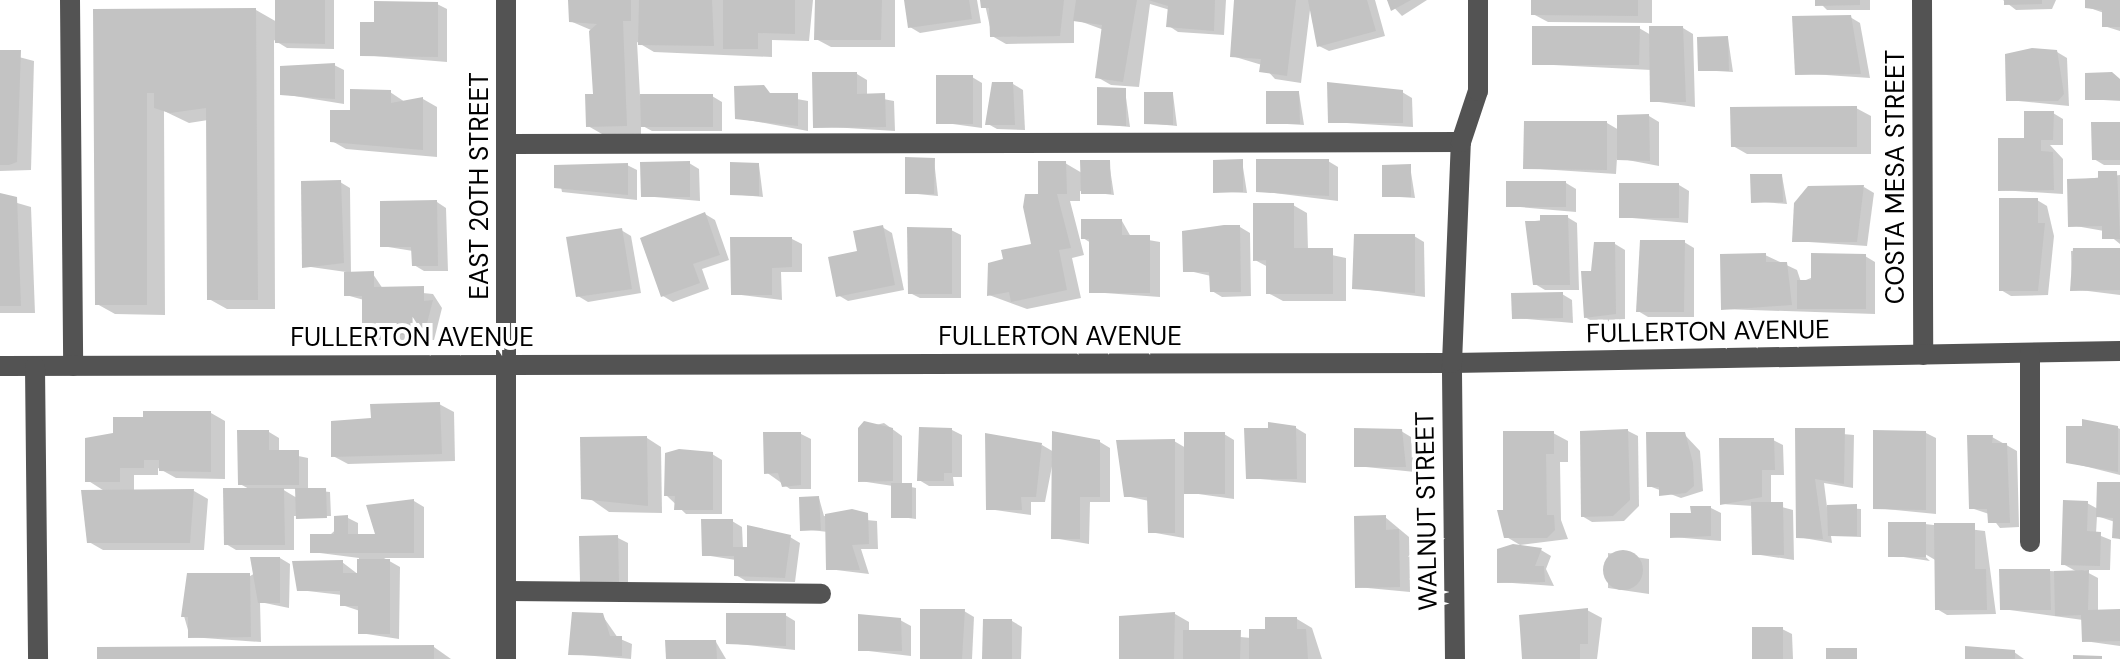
<!DOCTYPE html>
<style>
body{margin:0}
#map{position:relative;width:2120px;height:659px;overflow:hidden;background:#fff;font-family:"DM Sans",sans-serif}
div>[style]{position:absolute}
[style*='--x']{left:calc(var(--x)*1px);top:calc(var(--y)*1px);width:calc(var(--w)*1px);rotate:calc(var(--a)*1deg)}
.shadow>*{inset:0;background:#0003}
.building>*{inset:0;background:#c3c3c3}
.round{border-radius:50%}
.minor>*{height:20px;margin:-10px;padding:0 10px;transform-origin:10px;border-radius:10px;background:#535353}
span{translate:-50% -50%;white-space:nowrap;text-align:center;line-height:1.15;-webkit-text-stroke:8px #fff;paint-order:stroke}
.street-label{font-size:26px;color:#000}
</style>
<div id="map">
<div class="shadow">
<i style="clip-path:polygon(277px 0,334px 0,334px 49px,287px 48px,274px 40px,275px 309px,227px 309px,209px 299px,208px 120px,189px 123px,164px 111px,165px 315px,115px 314px,97px 304px,95px 11px,256px 10px,277px 22px)"></i>
<i style="clip-path:polygon(570px 0,813px 0,809px 41px,772px 40px,772px 57px,654px 52px,637px 42px,640px 96px,712px 96px,722px 102px,722px 131px,652px 131px,641px 125px,641px 134px,602px 134px,588px 126px,595px 96px,591px 30px,570px 21px)"></i>
<i style="clip-path:polygon(816px 0,895px 0,895px 47px,831px 47px,816px 39px)"></i>
<i style="clip-path:polygon(906px 0,977px 0,981px 23px,920px 33px,910px 27px)"></i>
<i style="clip-path:polygon(984px 0,1226px 0,1224px 35px,1178px 32px,1169px 26px,1170px 10px,1150px 4px,1139px 87px,1111px 85px,1097px 77px,1104px 30px,1074px 19px,1074px 43px,1006px 44px,992px 36px)"></i>
<i style="clip-path:polygon(1236px 0,1375px 0,1385px 36px,1329px 51px,1319px 46px,1311px 2px,1301px 83px,1275px 79px,1262px 65px,1232px 56px)"></i>
<i style="clip-path:polygon(1387px 0,1427px 0,1402px 16px)"></i>
<i style="clip-path:polygon(1533px 0,1652px 0,1652px 23px,1548px 22px,1533px 14px)"></i>
<i style="clip-path:polygon(1817px 0,1870px 0,1870px 10px,1827px 10px)"></i>
<i style="clip-path:polygon(2003px 0,2056px 0,2052px 9px,2016px 10px)"></i>
<i style="clip-path:polygon(2087px 0,2120px 0,2120px 31px,2104px 26px,2104px 13px,2087px 7px)"></i>
<i style="clip-path:polygon(437px 4px,447px 9px,447px 62px,362px 55px,376px 24px)"></i>
<i style="clip-path:polygon(1850px 17px,1860px 23px,1870px 78px,1797px 73px)"></i>
<i style="clip-path:polygon(1639px 28px,1651px 35px,1683px 28px,1693px 34px,1695px 107px,1652px 101px,1651px 70px,1534px 64px)"></i>
<i style="clip-path:polygon(1728px 38px,1733px 72px,1700px 70px)"></i>
<i style="clip-path:polygon(0 52px,34px 61px,31px 170px,0 171px)"></i>
<i style="clip-path:polygon(2057px 52px,2067px 58px,2069px 106px,2008px 100px)"></i>
<i style="clip-path:polygon(334px 65px,344px 70px,344px 104px,282px 94px)"></i>
<i style="clip-path:polygon(857px 74px,867px 80px,867px 96px,894px 101px,895px 131px,815px 126px)"></i>
<i style="clip-path:polygon(972px 77px,982px 83px,982px 128px,938px 122px)"></i>
<i style="clip-path:polygon(2120px 81px,2120px 101px,2087px 99px)"></i>
<i style="clip-path:polygon(1013px 84px,1023px 90px,1025px 130px,997px 129px,988px 124px)"></i>
<i style="clip-path:polygon(736px 88px,808px 101px,808px 131px,737px 118px)"></i>
<i style="clip-path:polygon(1125px 90px,1130px 127px,1099px 124px)"></i>
<i style="clip-path:polygon(390px 92px,405px 102px,423px 99px,437px 107px,437px 157px,346px 149px,332px 141px,352px 112px)"></i>
<i style="clip-path:polygon(1402px 92px,1412px 98px,1413px 127px,1330px 122px)"></i>
<i style="clip-path:polygon(1299px 93px,1304px 125px,1268px 123px)"></i>
<i style="clip-path:polygon(1173px 94px,1177px 126px,1146px 123px)"></i>
<i style="clip-path:polygon(1856px 108px,1871px 116px,1871px 154px,1747px 154px,1733px 146px)"></i>
<i style="clip-path:polygon(2053px 113px,2063px 119px,2063px 145px,2050px 145px,2063px 159px,2063px 194px,2000px 190px,2026px 140px)"></i>
<i style="clip-path:polygon(1649px 116px,1659px 122px,1659px 166px,1617px 158px,1616px 174px,1525px 168px,1607px 123px,1619px 130px)"></i>
<i style="clip-path:polygon(2120px 124px,2120px 165px,2104px 165px,2094px 159px)"></i>
<i style="clip-path:polygon(934px 160px,938px 196px,907px 193px)"></i>
<i style="clip-path:polygon(1242px 161px,1247px 193px,1215px 191px)"></i>
<i style="clip-path:polygon(1328px 161px,1338px 167px,1338px 201px,1258px 191px)"></i>
<i style="clip-path:polygon(1109px 162px,1114px 195px,1080px 191px,1080px 201px,1070px 201px,1084px 255px,1072px 258px,1081px 298px,1027px 309px,989px 295px,1005px 261px,1033px 246px,1040px 196px,1065px 163px,1082px 173px)"></i>
<i style="clip-path:polygon(689px 163px,699px 169px,700px 201px,643px 196px)"></i>
<i style="clip-path:polygon(627px 165px,637px 170px,637px 200px,562px 192px,557px 167px)"></i>
<i style="clip-path:polygon(759px 165px,763px 197px,732px 194px)"></i>
<i style="clip-path:polygon(1410px 166px,1415px 198px,1384px 196px)"></i>
<i style="clip-path:polygon(2120px 175px,2120px 244px,2104px 231px,2070px 225px,2069px 181px)"></i>
<i style="clip-path:polygon(1782px 176px,1787px 204px,1753px 201px)"></i>
<i style="clip-path:polygon(340px 182px,350px 188px,351px 274px,373px 274px,383px 289px,433px 294px,442px 308px,434px 340px,374px 340px,364px 334px,364px 300px,346px 295px,346px 272px,304px 266px)"></i>
<i style="clip-path:polygon(1566px 183px,1576px 189px,1576px 212px,1508px 206px)"></i>
<i style="clip-path:polygon(1679px 185px,1689px 191px,1688px 223px,1621px 217px)"></i>
<i style="clip-path:polygon(1864px 187px,1874px 193px,1867px 246px,1794px 241px)"></i>
<i style="clip-path:polygon(0 198px,31px 207px,35px 313px,0 313px)"></i>
<i style="clip-path:polygon(2037px 200px,2047px 206px,2054px 236px,2048px 295px,2011px 296px,2001px 290px)"></i>
<i style="clip-path:polygon(437px 202px,446px 208px,448px 271px,424px 271px,414px 265px,413px 251px,382px 246px)"></i>
<i style="clip-path:polygon(1293px 205px,1307px 213px,1308px 250px,1346px 258px,1346px 301px,1283px 301px,1268px 293px,1268px 267px,1255px 260px)"></i>
<i style="clip-path:polygon(705px 214px,715px 220px,729px 260px,702px 269px,709px 289px,673px 302px,663px 296px)"></i>
<i style="clip-path:polygon(1567px 217px,1577px 223px,1579px 290px,1545px 290px,1535px 284px,1527px 222px)"></i>
<i style="clip-path:polygon(1122px 221px,1131px 237px,1160px 242px,1160px 297px,1091px 292px,1091px 243px,1083px 238px)"></i>
<i style="clip-path:polygon(882px 227px,892px 233px,904px 290px,848px 301px,838px 295px)"></i>
<i style="clip-path:polygon(1240px 227px,1250px 233px,1251px 296px,1222px 297px,1212px 291px,1211px 276px,1185px 270px)"></i>
<i style="clip-path:polygon(621px 230px,631px 236px,641px 293px,588px 302px,578px 296px)"></i>
<i style="clip-path:polygon(951px 230px,961px 235px,961px 298px,920px 298px,910px 293px)"></i>
<i style="clip-path:polygon(1414px 236px,1424px 242px,1425px 297px,1354px 288px)"></i>
<i style="clip-path:polygon(792px 239px,802px 244px,802px 272px,781px 272px,782px 300px,733px 294px)"></i>
<i style="clip-path:polygon(1684px 242px,1694px 248px,1694px 317px,1648px 317px,1638px 311px)"></i>
<i style="clip-path:polygon(1615px 244px,1625px 250px,1625px 319px,1595px 323px,1585px 317px,1593px 273px)"></i>
<i style="clip-path:polygon(2120px 250px,2120px 295px,2072px 289px,2071px 251px)"></i>
<i style="clip-path:polygon(1765px 255px,1797px 270px,1801px 282px,1865px 256px,1875px 262px,1875px 314px,1723px 309px)"></i>
<i style="clip-path:polygon(1562px 294px,1572px 300px,1573px 323px,1514px 318px)"></i>
<i style="clip-path:polygon(439px 404px,454px 412px,455px 461px,348px 464px,333px 456px,373px 420px)"></i>
<i style="clip-path:polygon(211px 413px,225px 421px,225px 479px,176px 478px,158px 468px,158px 475px,134px 475px,134px 491px,194px 491px,208px 499px,204px 550px,103px 550px,89px 542px,106px 492px,87px 480px)"></i>
<i style="clip-path:polygon(884px 423px,902px 436px,902px 485px,916px 488px,916px 519px,893px 516px,893px 486px,860px 481px,860px 429px)"></i>
<i style="clip-path:polygon(1296px 428px,1306px 434px,1306px 483px,1248px 478px)"></i>
<i style="clip-path:polygon(2120px 429px,2120px 475px,2068px 462px,2118px 428px)"></i>
<i style="clip-path:polygon(952px 430px,962px 435px,962px 477px,953px 477px,954px 486px,929px 486px,919px 480px)"></i>
<i style="clip-path:polygon(1797px 430px,1854px 435px,1853px 488px,1824px 483px,1827px 507px,1861px 509px,1861px 537px,1831px 536px,1832px 543px,1798px 537px)"></i>
<i style="clip-path:polygon(1401px 431px,1411px 437px,1415px 472px,1356px 466px)"></i>
<i style="clip-path:polygon(1628px 431px,1638px 436px,1639px 506px,1624px 521px,1592px 522px,1582px 516px)"></i>
<i style="clip-path:polygon(evenodd,269px 432px,279px 438px,279px 452px,308px 458px,308px 490px,330px 492px,331px 516px,294px 516px,294px 550px,236px 550px,226px 544px,251px 490px,240px 484px,269px 432px,282px 489px,297px 489px,297px 498px,282px 489px)"></i>
<i style="clip-path:polygon(1553px 433px,1568px 441px,1568px 462px,1560px 462px,1561px 520px,1568px 539px,1520px 545px,1505px 536px,1505px 512px)"></i>
<i style="clip-path:polygon(1926px 433px,1936px 438px,1936px 514px,1875px 508px)"></i>
<i style="clip-path:polygon(801px 434px,811px 439px,811px 489px,790px 489px,766px 472px)"></i>
<i style="clip-path:polygon(1224px 434px,1234px 440px,1234px 499px,1184px 492px,1184px 538px,1150px 532px,1149px 501px,1126px 496px,1174px 441px,1186px 448px)"></i>
<i style="clip-path:polygon(1684px 434px,1700px 451px,1703px 491px,1681px 498px,1649px 486px)"></i>
<i style="clip-path:polygon(1992px 437px,2017px 451px,2019px 527px,2000px 528px,1989px 514px,1971px 508px)"></i>
<i style="clip-path:polygon(647px 438px,661px 447px,662px 513px,609px 512px,582px 493px)"></i>
<i style="clip-path:polygon(1773px 440px,1783px 445px,1784px 475px,1771px 475px,1771px 504px,1793px 510px,1794px 560px,1754px 554px,1753px 506px,1722px 504px)"></i>
<i style="clip-path:polygon(1100px 442px,1110px 448px,1110px 502px,1090px 502px,1089px 544px,1053px 538px,1054px 456px,1045px 502px,1031px 502px,1031px 515px,988px 509px,1042px 445px,1054px 452px)"></i>
<i style="clip-path:polygon(712px 454px,722px 460px,722px 514px,686px 514px,666px 495px)"></i>
<i style="clip-path:polygon(2120px 484px,2120px 540px,2115px 522px,2097px 516px,2096px 534px,2111px 540px,2110px 570px,2083px 570px,2098px 578px,2098px 612px,2120px 611px,2120px 646px,2084px 641px,2083px 620px,2002px 609px,2050px 571px,2079px 573px,2063px 564px,2087px 503px,2098px 509px)"></i>
<i style="clip-path:polygon(819px 498px,824px 516px,877px 521px,878px 549px,861px 549px,869px 574px,828px 569px,828px 532px,802px 529px)"></i>
<i style="clip-path:polygon(414px 501px,424px 507px,424px 558px,384px 558px,400px 567px,399px 639px,360px 633px,360px 611px,342px 605px,342px 595px,299px 590px,342px 562px,359px 575px,359px 558px,312px 552px,348px 518px,358px 523px,358px 536px,378px 536px)"></i>
<i style="clip-path:polygon(1711px 508px,1721px 513px,1721px 541px,1672px 537px)"></i>
<i style="clip-path:polygon(1385px 517px,1409px 537px,1410px 592px,1357px 587px)"></i>
<i style="clip-path:polygon(732px 521px,742px 527px,743px 549px,790px 537px,800px 543px,795px 582px,746px 581px,736px 575px,736px 560px,704px 555px)"></i>
<i style="clip-path:polygon(1925px 524px,1985px 531px,1996px 614px,1947px 615px,1937px 609px,1937px 561px,1918px 550px,1930px 561px,1890px 555px)"></i>
<i style="clip-path:polygon(618px 538px,628px 543px,628px 587px,582px 581px)"></i>
<i style="clip-path:polygon(1541px 550px,1551px 556px,1546px 569px,1554px 586px,1499px 582px,1499px 551px)"></i>
<i style="clip-path:polygon(1608px 553px,1649px 559px,1649px 594px,1608px 588px)"></i>
<i style="clip-path:polygon(280px 558px,290px 564px,289px 608px,260px 602px,261px 642px,190px 637px,184px 616px)"></i>
<i style="clip-path:polygon(1587px 610px,1602px 618px,1597px 659px,1525px 659px)"></i>
<i style="clip-path:polygon(964px 611px,974px 617px,972px 659px,922px 659px)"></i>
<i style="clip-path:polygon(1175px 614px,1189px 622px,1189px 632px,1251px 638px,1297px 619px,1312px 628px,1322px 659px,1121px 659px,1121px 618px)"></i>
<i style="clip-path:polygon(602px 615px,618px 638px,632px 644px,631px 659px,570px 654px)"></i>
<i style="clip-path:polygon(785px 615px,795px 621px,795px 650px,728px 643px)"></i>
<i style="clip-path:polygon(900px 620px,911px 626px,911px 656px,860px 650px)"></i>
<i style="clip-path:polygon(1012px 621px,1022px 627px,1021px 659px,984px 659px)"></i>
<i style="clip-path:polygon(1782px 629px,1792px 634px,1793px 659px,1754px 659px)"></i>
<i style="clip-path:polygon(716px 642px,726px 659px,668px 659px)"></i>
<i style="clip-path:polygon(434px 647px,451px 659px,99px 659px)"></i>
<i style="clip-path:polygon(2014px 652px,2024px 659px,1967px 659px)"></i>
</div>
<div class="building">
<i style="clip-path:polygon(275px 0,325px 0,325px 44px,275px 43px)"></i>
<i style="clip-path:polygon(568px 0,631px 0,631px 21px,623px 21px,627px 126px,586px 127px,585px 94px,593px 94px,589px 31px,597px 24px,569px 22px)"></i>
<i style="clip-path:polygon(639px 0,712px 0,714px 46px,638px 45px)"></i>
<i style="clip-path:polygon(723px 0,795px 0,795px 34px,758px 33px,758px 49px,723px 49px)"></i>
<i style="clip-path:polygon(815px 0,882px 0,881px 40px,814px 40px)"></i>
<i style="clip-path:polygon(904px 0,969px 0,972px 19px,908px 28px)"></i>
<i style="clip-path:polygon(980px 0,1064px 0,1060px 36px,990px 37px,989px 8px,981px 8px)"></i>
<i style="clip-path:polygon(1076px 0,1137px 0,1123px 82px,1095px 78px,1102px 25px,1073px 21px)"></i>
<i style="clip-path:polygon(1148px 0,1215px 0,1214px 31px,1166px 27px,1168px 6px)"></i>
<i style="clip-path:polygon(1234px 0,1296px 0,1287px 76px,1259px 72px,1261px 59px,1230px 57px)"></i>
<i style="clip-path:polygon(1308px 0,1367px 0,1376px 31px,1317px 47px)"></i>
<i style="clip-path:polygon(1387px 0,1411px 0,1391px 11px)"></i>
<i style="clip-path:polygon(1531px 0,1638px 0,1638px 16px,1531px 15px)"></i>
<i style="clip-path:polygon(1815px 0,1860px 0,1860px 5px,1815px 6px)"></i>
<i style="clip-path:polygon(2004px 0,2042px 0,2042px 4px,2004px 5px)"></i>
<i style="clip-path:polygon(2085px 0,2120px 0,2120px 27px,2102px 27px,2102px 10px,2085px 8px)"></i>
<i style="clip-path:polygon(374px 1px,438px 2px,438px 57px,360px 56px,360px 22px,374px 22px)"></i>
<i style="clip-path:polygon(256px 8px,258px 300px,207px 300px,206px 108px,170px 113px,154px 108px,154px 93px,147px 93px,147px 305px,95px 305px,93px 9px)"></i>
<i style="clip-path:polygon(1851px 15px,1861px 74px,1795px 75px,1792px 16px)"></i>
<i style="clip-path:polygon(1532px 26px,1640px 26px,1639px 65px,1532px 65px)"></i>
<i style="clip-path:polygon(1649px 26px,1683px 26px,1686px 102px,1650px 102px)"></i>
<i style="clip-path:polygon(1728px 36px,1729px 71px,1698px 71px,1697px 37px)"></i>
<i style="clip-path:polygon(2032px 48px,2057px 50px,2064px 94px,2058px 101px,2006px 101px,2005px 54px)"></i>
<i style="clip-path:polygon(0 50px,21px 50px,17px 162px,9px 165px,0 165px)"></i>
<i style="clip-path:polygon(335px 63px,335px 99px,280px 95px,280px 66px)"></i>
<i style="clip-path:polygon(812px 72px,857px 72px,857px 94px,885px 93px,886px 127px,813px 128px)"></i>
<i style="clip-path:polygon(2112px 72px,2120px 79px,2120px 100px,2085px 100px,2085px 73px)"></i>
<i style="clip-path:polygon(936px 75px,973px 75px,973px 124px,936px 124px)"></i>
<i style="clip-path:polygon(992px 82px,1013px 82px,1015px 125px,985px 125px)"></i>
<i style="clip-path:polygon(1327px 82px,1403px 90px,1403px 123px,1328px 123px)"></i>
<i style="clip-path:polygon(764px 85px,770px 93px,798px 93px,798px 126px,735px 119px,734px 86px)"></i>
<i style="clip-path:polygon(1097px 87px,1126px 88px,1126px 126px,1097px 125px)"></i>
<i style="clip-path:polygon(350px 89px,391px 90px,391px 103px,423px 97px,423px 150px,330px 142px,330px 110px,350px 110px)"></i>
<i style="clip-path:polygon(1266px 91px,1299px 91px,1300px 124px,1266px 124px)"></i>
<i style="clip-path:polygon(1144px 92px,1173px 92px,1173px 125px,1144px 124px)"></i>
<i style="clip-path:polygon(640px 94px,713px 94px,713px 127px,641px 127px)"></i>
<i style="clip-path:polygon(1857px 106px,1857px 147px,1731px 147px,1730px 107px)"></i>
<i style="clip-path:polygon(2024px 111px,2054px 111px,2053px 140px,2041px 140px,2041px 151px,2053px 152px,2054px 190px,1998px 191px,1998px 138px,2024px 138px)"></i>
<i style="clip-path:polygon(1649px 114px,1650px 161px,1617px 160px,1617px 115px)"></i>
<i style="clip-path:polygon(1524px 121px,1607px 121px,1607px 170px,1523px 169px)"></i>
<i style="clip-path:polygon(2091px 122px,2120px 122px,2120px 160px,2092px 160px)"></i>
<i style="clip-path:polygon(905px 157px,935px 158px,934px 194px,905px 194px)"></i>
<i style="clip-path:polygon(1243px 159px,1243px 192px,1213px 193px,1213px 160px)"></i>
<i style="clip-path:polygon(1256px 159px,1329px 159px,1329px 196px,1256px 192px)"></i>
<i style="clip-path:polygon(1080px 160px,1110px 160px,1111px 194px,1081px 194px)"></i>
<i style="clip-path:polygon(690px 161px,690px 197px,641px 197px,640px 162px)"></i>
<i style="clip-path:polygon(1038px 161px,1066px 161px,1067px 194px,1057px 194px,1071px 248px,1059px 250px,1067px 290px,1011px 302px,1009px 292px,987px 296px,988px 263px,1003px 259px,1001px 250px,1031px 244px,1023px 207px,1025px 194px,1038px 194px)"></i>
<i style="clip-path:polygon(730px 162px,759px 163px,759px 196px,730px 195px)"></i>
<i style="clip-path:polygon(628px 163px,628px 195px,554px 188px,554px 165px)"></i>
<i style="clip-path:polygon(1411px 164px,1411px 197px,1382px 197px,1382px 165px)"></i>
<i style="clip-path:polygon(2098px 171px,2117px 171px,2120px 239px,2102px 239px,2102px 226px,2068px 227px,2067px 179px,2098px 178px)"></i>
<i style="clip-path:polygon(1750px 174px,1782px 174px,1783px 202px,1751px 203px)"></i>
<i style="clip-path:polygon(341px 180px,344px 263px,302px 268px,301px 181px)"></i>
<i style="clip-path:polygon(1506px 181px,1566px 181px,1566px 207px,1506px 207px)"></i>
<i style="clip-path:polygon(1619px 183px,1679px 183px,1679px 218px,1619px 218px)"></i>
<i style="clip-path:polygon(1864px 185px,1857px 242px,1792px 242px,1794px 203px,1808px 186px)"></i>
<i style="clip-path:polygon(0 193px,17px 197px,21px 306px,0 306px)"></i>
<i style="clip-path:polygon(1999px 198px,2038px 198px,2038px 223px,2045px 223px,2038px 291px,1999px 291px)"></i>
<i style="clip-path:polygon(437px 200px,438px 266px,412px 266px,411px 247px,380px 247px,380px 201px)"></i>
<i style="clip-path:polygon(1253px 203px,1294px 203px,1294px 248px,1333px 248px,1333px 294px,1266px 294px,1266px 260px,1253px 261px)"></i>
<i style="clip-path:polygon(705px 212px,720px 255px,693px 264px,700px 283px,661px 297px,640px 238px)"></i>
<i style="clip-path:polygon(1540px 215px,1568px 215px,1570px 285px,1533px 285px,1525px 221px,1540px 221px)"></i>
<i style="clip-path:polygon(1081px 219px,1122px 219px,1122px 235px,1150px 235px,1150px 293px,1089px 293px,1089px 239px,1081px 239px)"></i>
<i style="clip-path:polygon(883px 225px,895px 285px,836px 297px,828px 257px,857px 251px,853px 231px)"></i>
<i style="clip-path:polygon(1224px 225px,1240px 225px,1241px 292px,1210px 292px,1209px 272px,1183px 272px,1182px 231px)"></i>
<i style="clip-path:polygon(907px 227px,952px 228px,952px 294px,908px 294px)"></i>
<i style="clip-path:polygon(622px 228px,632px 289px,576px 297px,566px 237px)"></i>
<i style="clip-path:polygon(1354px 234px,1415px 234px,1415px 293px,1352px 289px)"></i>
<i style="clip-path:polygon(730px 237px,792px 237px,792px 267px,772px 268px,772px 295px,731px 295px)"></i>
<i style="clip-path:polygon(1640px 240px,1685px 240px,1684px 312px,1636px 312px)"></i>
<i style="clip-path:polygon(1594px 242px,1615px 242px,1616px 314px,1584px 318px,1581px 271px,1591px 271px)"></i>
<i style="clip-path:polygon(2073px 248px,2120px 248px,2120px 290px,2070px 291px)"></i>
<i style="clip-path:polygon(1766px 253px,1766px 262px,1787px 262px,1792px 305px,1721px 310px,1720px 254px)"></i>
<i style="clip-path:polygon(1811px 253px,1866px 254px,1866px 309px,1797px 309px,1797px 280px,1811px 280px)"></i>
<i style="clip-path:polygon(374px 271px,374px 287px,424px 286px,424px 301px,433px 300px,424px 335px,362px 335px,362px 296px,344px 296px,344px 272px)"></i>
<i style="clip-path:polygon(1563px 292px,1563px 318px,1512px 319px,1511px 293px)"></i>
<i style="clip-path:polygon(440px 402px,442px 454px,331px 457px,331px 421px,371px 418px,370px 404px)"></i>
<i style="clip-path:polygon(143px 411px,211px 411px,211px 472px,159px 471px,159px 460px,144px 460px,144px 468px,120px 468px,120px 482px,85px 482px,85px 438px,113px 433px,113px 417px,143px 417px)"></i>
<i style="clip-path:polygon(2082px 419px,2118px 426px,2118px 472px,2066px 463px,2066px 426px,2082px 426px)"></i>
<i style="clip-path:polygon(864px 421px,893px 428px,893px 481px,858px 482px,858px 428px)"></i>
<i style="clip-path:polygon(1268px 422px,1296px 426px,1297px 479px,1246px 479px,1244px 428px,1268px 428px)"></i>
<i style="clip-path:polygon(919px 427px,952px 428px,952px 473px,944px 473px,944px 481px,917px 481px)"></i>
<i style="clip-path:polygon(1354px 428px,1402px 429px,1406px 467px,1354px 467px)"></i>
<i style="clip-path:polygon(1795px 428px,1845px 428px,1844px 484px,1815px 479px,1823px 539px,1796px 538px)"></i>
<i style="clip-path:polygon(1628px 429px,1630px 500px,1613px 516px,1581px 517px,1580px 431px)"></i>
<i style="clip-path:polygon(237px 430px,269px 430px,269px 450px,299px 450px,299px 485px,238px 485px)"></i>
<i style="clip-path:polygon(1873px 430px,1926px 431px,1926px 510px,1873px 509px)"></i>
<i style="clip-path:polygon(1052px 431px,1100px 440px,1100px 497px,1080px 497px,1080px 539px,1051px 539px)"></i>
<i style="clip-path:polygon(1503px 431px,1554px 431px,1554px 454px,1546px 454px,1547px 515px,1554px 515px,1555px 530px,1547px 538px,1504px 538px,1497px 510px,1503px 510px)"></i>
<i style="clip-path:polygon(763px 432px,801px 432px,801px 485px,782px 487px,778px 473px,764px 474px)"></i>
<i style="clip-path:polygon(1184px 432px,1225px 432px,1225px 494px,1184px 494px)"></i>
<i style="clip-path:polygon(1646px 432px,1685px 432px,1693px 463px,1694px 486px,1686px 493px,1659px 496px,1659px 487px,1647px 487px)"></i>
<i style="clip-path:polygon(985px 433px,1042px 443px,1036px 497px,1021px 497px,1022px 510px,986px 510px)"></i>
<i style="clip-path:polygon(1967px 435px,1993px 435px,1992px 443px,2007px 443px,2010px 523px,1988px 523px,1987px 509px,1969px 509px)"></i>
<i style="clip-path:polygon(647px 436px,648px 506px,581px 499px,580px 437px)"></i>
<i style="clip-path:polygon(1719px 438px,1774px 438px,1775px 470px,1762px 470px,1762px 497px,1720px 505px)"></i>
<i style="clip-path:polygon(1175px 439px,1175px 533px,1148px 533px,1147px 497px,1124px 497px,1116px 440px)"></i>
<i style="clip-path:polygon(679px 449px,713px 452px,713px 510px,674px 510px,675px 496px,664px 496px,665px 453px)"></i>
<i style="clip-path:polygon(2097px 482px,2120px 482px,2120px 539px,2112px 538px,2113px 518px,2096px 517px)"></i>
<i style="clip-path:polygon(891px 483px,912px 483px,912px 518px,891px 518px)"></i>
<i style="clip-path:polygon(223px 488px,284px 488px,285px 545px,224px 545px)"></i>
<i style="clip-path:polygon(295px 488px,326px 488px,327px 518px,296px 519px)"></i>
<i style="clip-path:polygon(194px 489px,190px 543px,87px 543px,81px 490px)"></i>
<i style="clip-path:polygon(819px 496px,821px 530px,800px 531px,799px 497px)"></i>
<i style="clip-path:polygon(414px 499px,414px 553px,310px 553px,310px 534px,334px 534px,334px 516px,348px 515px,348px 534px,375px 534px,366px 505px)"></i>
<i style="clip-path:polygon(2063px 500px,2088px 501px,2087px 531px,2101px 532px,2100px 566px,2061px 565px)"></i>
<i style="clip-path:polygon(1751px 502px,1783px 502px,1784px 555px,1752px 555px)"></i>
<i style="clip-path:polygon(1857px 504px,1857px 536px,1828px 536px,1827px 505px)"></i>
<i style="clip-path:polygon(1690px 506px,1711px 506px,1711px 536px,1670px 538px,1670px 513px,1691px 513px)"></i>
<i style="clip-path:polygon(852px 509px,868px 513px,869px 544px,852px 545px,860px 570px,826px 570px,825px 514px)"></i>
<i style="clip-path:polygon(1386px 515px,1386px 530px,1399px 529px,1400px 587px,1355px 588px,1354px 516px)"></i>
<i style="clip-path:polygon(701px 519px,733px 519px,733px 547px,747px 547px,747px 525px,791px 535px,785px 578px,734px 576px,734px 556px,702px 556px)"></i>
<i style="clip-path:polygon(1888px 522px,1926px 522px,1926px 557px,1888px 557px)"></i>
<i style="clip-path:polygon(1934px 523px,1975px 523px,1975px 569px,1986px 569px,1987px 610px,1935px 610px)"></i>
<i style="clip-path:polygon(618px 535px,619px 582px,580px 582px,579px 536px)"></i>
<i style="clip-path:polygon(1513px 544px,1542px 548px,1535px 566px,1544px 566px,1545px 582px,1497px 583px,1497px 549px)"></i>
<i class="round" style="left:1603px;top:550px;width:40px;height:40px"></i>
<i style="clip-path:polygon(250px 557px,280px 557px,280px 603px,258px 603px)"></i>
<i style="clip-path:polygon(357px 559px,390px 559px,390px 634px,358px 634px,358px 606px,340px 606px,340px 591px,297px 591px,292px 561px,343px 560px,343px 573px,357px 573px)"></i>
<i style="clip-path:polygon(1999px 569px,2050px 569px,2051px 610px,2000px 610px)"></i>
<i style="clip-path:polygon(2089px 570px,2088px 610px,2120px 609px,2120px 641px,2082px 642px,2081px 615px,2055px 616px,2054px 571px)"></i>
<i style="clip-path:polygon(187px 573px,250px 573px,251px 637px,188px 638px,188px 617px,181px 617px)"></i>
<i style="clip-path:polygon(1588px 608px,1588px 644px,1580px 644px,1580px 659px,1522px 659px,1519px 615px)"></i>
<i style="clip-path:polygon(920px 609px,965px 609px,962px 659px,920px 659px)"></i>
<i style="clip-path:polygon(572px 612px,603px 613px,610px 636px,622px 636px,622px 656px,568px 655px)"></i>
<i style="clip-path:polygon(1175px 612px,1174px 659px,1119px 659px,1119px 616px)"></i>
<i style="clip-path:polygon(726px 613px,786px 613px,786px 646px,726px 644px)"></i>
<i style="clip-path:polygon(858px 614px,901px 618px,902px 651px,858px 651px)"></i>
<i style="clip-path:polygon(1265px 617px,1297px 617px,1297px 629px,1306px 629px,1308px 659px,1249px 659px,1249px 629px,1265px 629px)"></i>
<i style="clip-path:polygon(983px 619px,1012px 619px,1012px 659px,982px 659px)"></i>
<i style="clip-path:polygon(1752px 627px,1783px 627px,1783px 659px,1752px 659px)"></i>
<i style="clip-path:polygon(1183px 630px,1241px 630px,1240px 659px,1183px 659px)"></i>
<i style="clip-path:polygon(665px 640px,716px 640px,717px 659px,666px 659px)"></i>
<i style="clip-path:polygon(434px 645px,434px 659px,97px 659px,97px 647px)"></i>
<i style="clip-path:polygon(1965px 646px,2015px 650px,2015px 659px,1965px 659px)"></i>
<i style="clip-path:polygon(1826px 648px,1857px 648px,1857px 659px,1826px 659px)"></i>
<i style="clip-path:polygon(2073px 655px,2102px 656px,2102px 659px,2073px 659px)"></i>
</div>
<div class="minor">
<i style="--x:70;--y:0;--w:366;--a:89.5"></i>
<i style="--x:1922;--y:0;--w:355;--a:89.8"></i>
<i style="--x:506;--y:144;--w:955;--a:-0.12"></i>
<i style="--x:0;--y:366;--w:1452;--a:-0.12"></i>
<i style="--x:1452;--y:363;--w:668;--a:-1.03"></i>
<i style="--x:35;--y:367;--w:292;--a:89.4"></i>
<i style="--x:2030;--y:542;--w:189;--a:-90"></i>
<i style="--x:506;--y:591;--w:315;--a:0.5"></i>
<i style="--x:506;--y:659;--w:659;--a:-90"></i>
<i style="--x:1455;--y:659;--w:296;--a:-90.6"></i>
<i style="--x:1452;--y:363;--w:221;--a:-87.7"></i>
<i style="--x:1461;--y:142;--w:54;--a:-71.6"></i>
<i style="--x:1478;--y:91;--w:91;--a:-90"></i>
</div>
<div class="street-label">
<span style="left:1896px;top:177px;rotate:-90deg">COSTA MESA STREET</span>
<span style="left:480px;top:186px;rotate:-90deg">EAST 20TH STREET</span>
<span style="left:1708px;top:332px;rotate:-1deg">FULLERTON AVENUE</span>
<span style="left:1060px;top:337px">FULLERTON AVENUE</span>
<span style="left:412px;top:338px">FULLERTON AVENUE</span>
<span style="left:1427px;top:511px;rotate:-91deg">WALNUT STREET</span>
</div>
</div>
